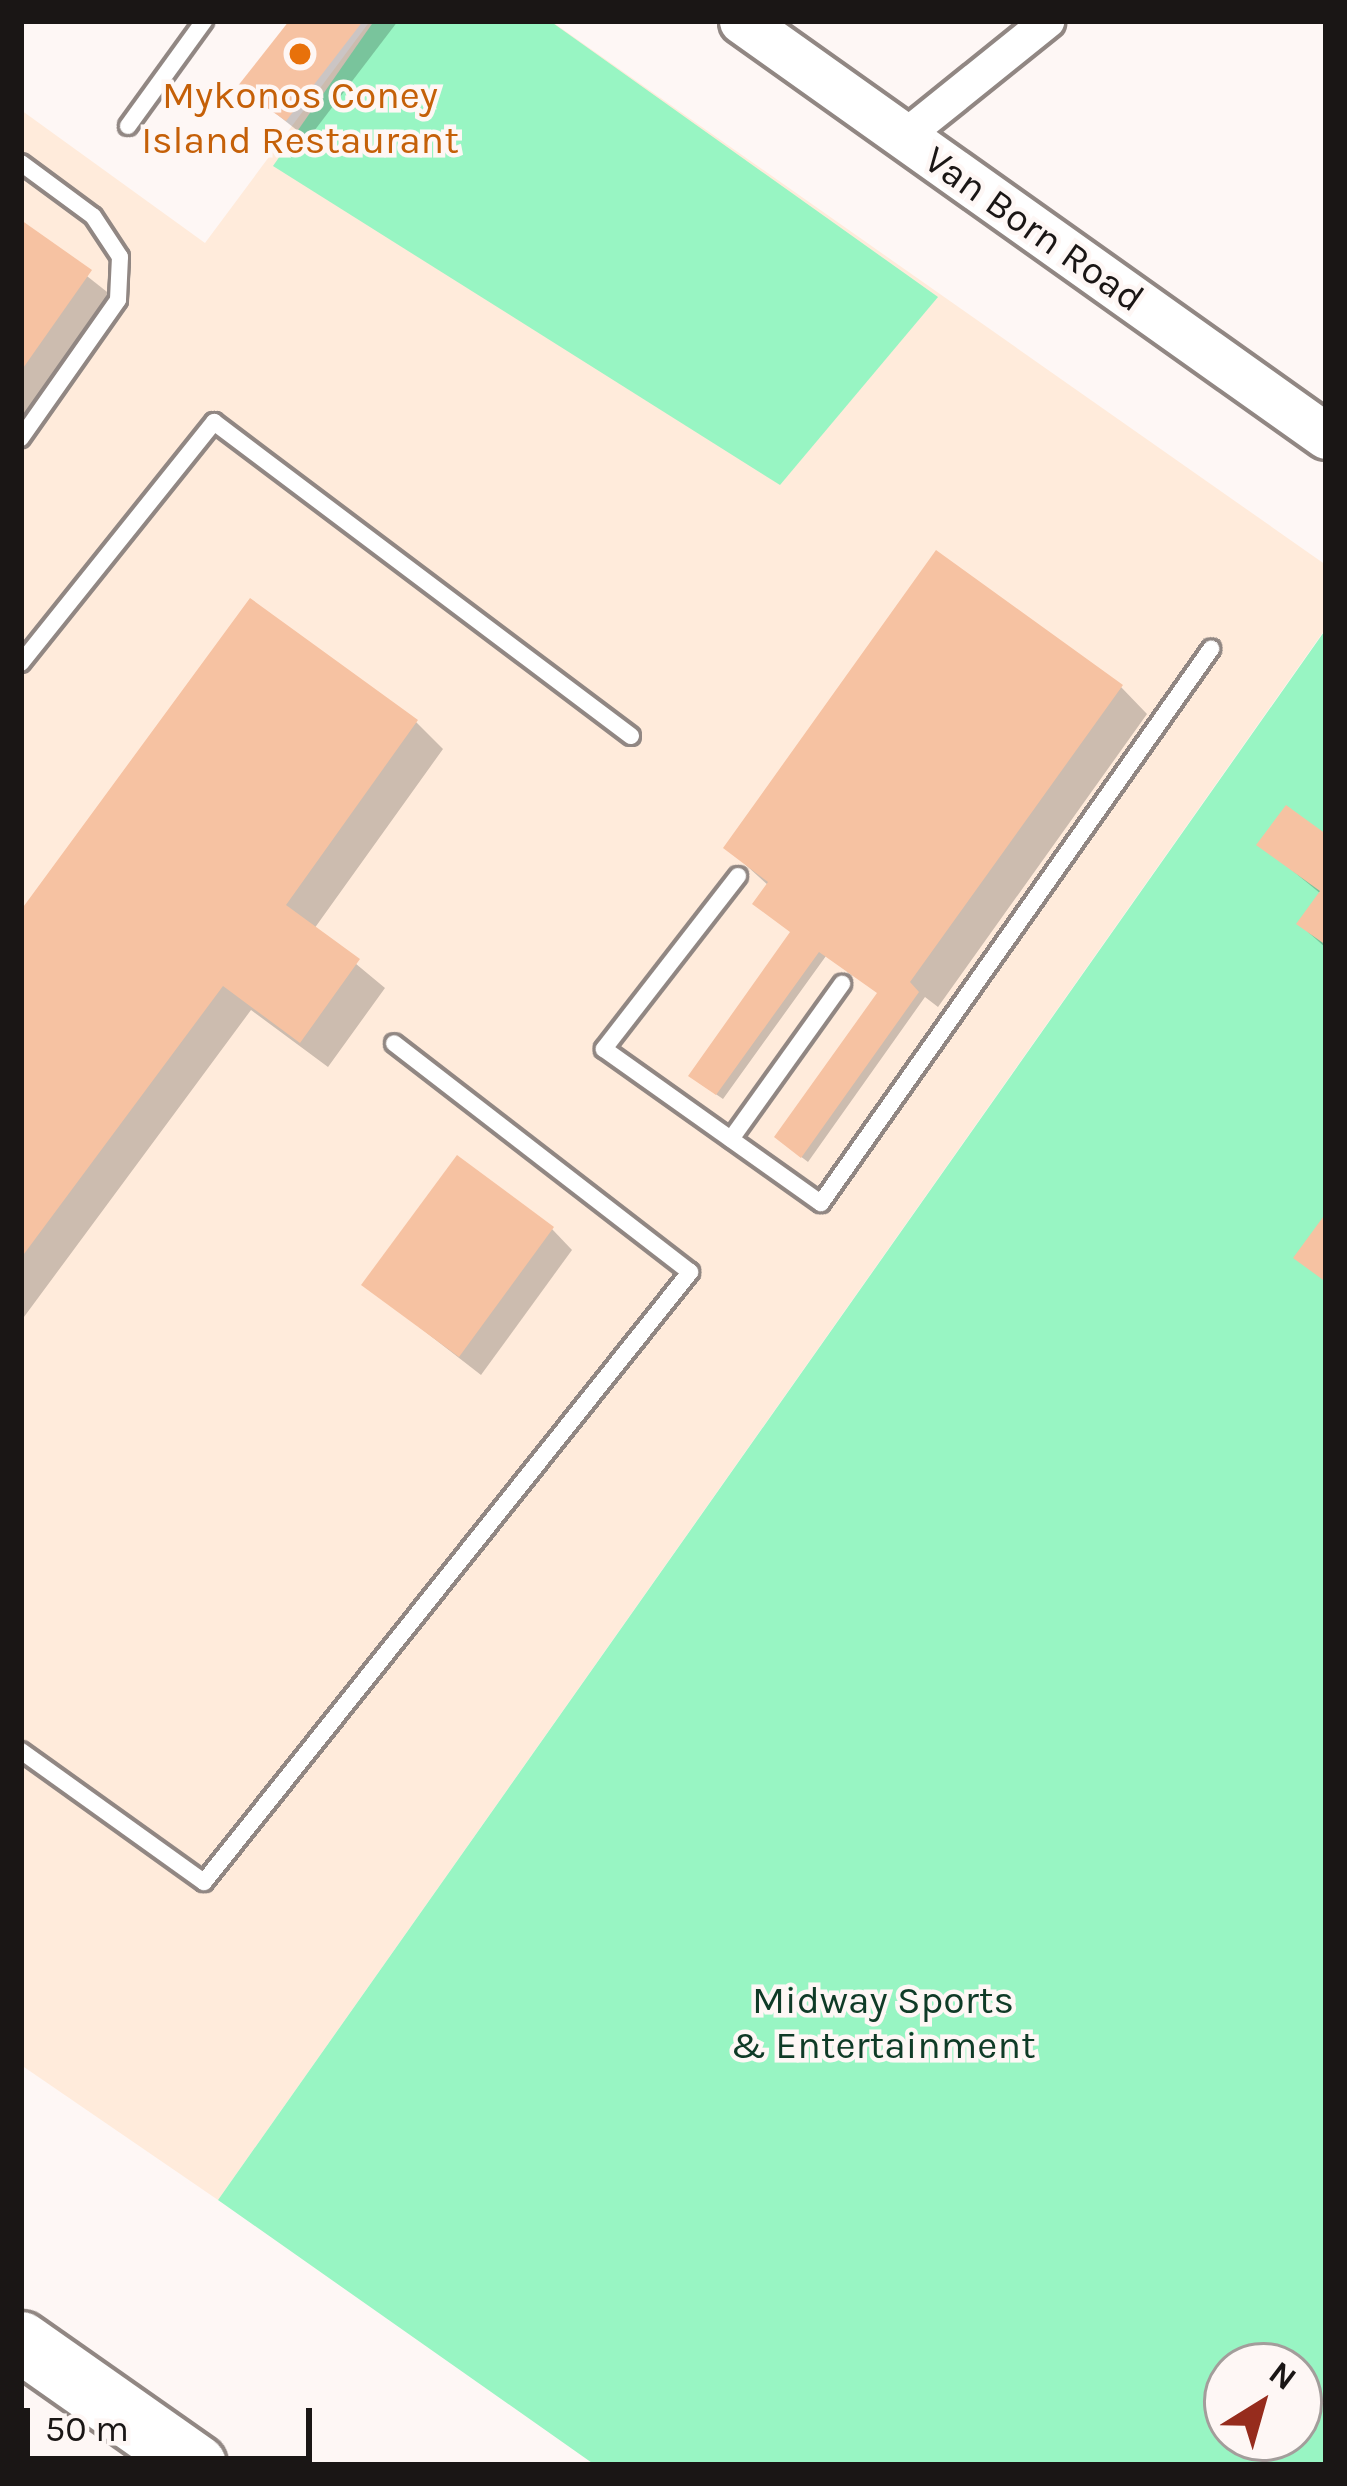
<!DOCTYPE html>
<style>
body{margin:0}
#map{position:relative;width:1347px;height:2486px;overflow:hidden;background:#fef7f5;font-family:Karla,sans-serif}
div>[style]{position:absolute}
[style*='--x']{left:calc(var(--x)*1px);top:calc(var(--y)*1px);width:calc(var(--w)*1px);rotate:calc(var(--a)*1deg)}
.industrial>*{inset:0;background:#ffebdb}
.green>*{inset:0;background:#98f5c3}
.shadow>*{inset:0;background:#0003}
.building>*{inset:0;background:#f6c2a2}
.roads{filter:drop-shadow(3px 0 #918783) drop-shadow(-3px 0 #918783) drop-shadow(0 3px #918783) drop-shadow(0 -3px #918783)}
.service>*{height:16px;margin:-8px;padding:0 8px;transform-origin:8px;border-radius:8px;background:#fff}
.minor>*{height:33px;margin:-16.5px;padding:0 16.5px;transform-origin:16.5px;border-radius:16.5px;background:#fff}
.secondary>*{height:45px;margin:-22.5px;padding:0 22.5px;transform-origin:22.5px;border-radius:22.5px;background:#fff}
.motorway>*{height:60px;margin:-30px;padding:0 30px;transform-origin:30px;border-radius:30px;background:#fff}
.dots>*{width:33px;height:33px;translate:-50% -50%;box-sizing:border-box;border:6px solid #fef7f5;border-radius:50%}
span{translate:-50% -50%;white-space:nowrap;text-align:center;line-height:1.15;-webkit-text-stroke:9px #fef7f5;paint-order:stroke}
.food-label{font-size:39px;color:#c56008}
.street-label{font-size:39px;color:#1a1615}
.park-label{font-size:39px;color:#0f3b27}
.frame{position:absolute;inset:0;border:24px solid #1a1615;pointer-events:none}
.north{position:absolute;left:1203px;top:2342px;width:120px;height:120px;box-sizing:border-box;background:#fef7f5;border:3px solid #a39d9b;border-radius:50%;rotate:37deg;font-size:33px;font-weight:700;line-height:48px;text-align:center;color:#1a1615}
.north::after{content:'';display:block;margin:auto;width:42px;height:54px;background:#962c1d;clip-path:polygon(50% 0,100% 100%,50% 72%,0 100%)}
.scale{position:absolute;left:24px;top:2408px;width:288px;height:54px;box-sizing:border-box;border:6px solid #1a1615;border-top:0;padding-left:15px;font-size:36px;line-height:42px;white-space:nowrap;color:#1a1615;-webkit-text-stroke:9px #fef7f5;paint-order:stroke}
</style>
<div id="map">
<div class="industrial">
<i style="clip-path:polygon(370px 21px,551px 21px,1326px 565px,1326px 628px,218px 2200px,21px 2065px,21px 110px,205px 243px)"></i>
</div>
<div class="green">
<i style="clip-path:polygon(374px 21px,550px 21px,938px 297px,780px 485px,273px 166px)"></i>
<i style="clip-path:polygon(evenodd,1326px 629px,1326px 2465px,595px 2465px,218px 2200px,1326px 629px,1227px 2366px,1299px 2366px,1299px 2438px,1227px 2438px,1227px 2366px)"></i>
</div>
<div class="shadow">
<i style="clip-path:polygon(293px 21px,398px 21px,308px 139px,241px 86px)"></i>
<i style="clip-path:polygon(21px 224px,116px 299px,21px 435px)"></i>
<i style="clip-path:polygon(1121px 687px,1147px 714px,938px 1007px,925px 997px,808px 1162px,783px 1143px,880px 994px,826px 956px,723px 1099px,698px 1082px,793px 933px,769px 886px,727px 848px)"></i>
<i style="clip-path:polygon(416px 722px,443px 749px,314px 929px,385px 988px,328px 1067px,251px 1010px,21px 1321px,21px 915px)"></i>
<i style="clip-path:polygon(1326px 837px,1326px 948px,1299px 924px,1321px 894px,1260px 844px)"></i>
<i style="clip-path:polygon(552px 1229px,572px 1250px,481px 1375px,365px 1285px)"></i>
</div>
<div class="building">
<i style="clip-path:polygon(289px 21px,363px 21px,286px 121px,237px 87px)"></i>
<i style="clip-path:polygon(21px 220px,92px 270px,21px 371px)"></i>
<i style="clip-path:polygon(936px 550px,1123px 685px,910px 982px,919px 992px,801px 1158px,774px 1137px,877px 993px,819px 952px,716px 1095px,688px 1076px,790px 932px,752px 904px,768px 882px,723px 848px)"></i>
<i style="clip-path:polygon(250px 598px,418px 720px,286px 905px,360px 959px,300px 1043px,223px 986px,21px 1258px,21px 910px)"></i>
<i style="clip-path:polygon(1286px 805px,1326px 834px,1326px 945px,1296px 924px,1320px 891px,1256px 845px)"></i>
<i style="clip-path:polygon(457px 1155px,554px 1227px,459px 1357px,361px 1285px)"></i>
<i style="clip-path:polygon(1326px 1213px,1326px 1282px,1293px 1258px)"></i>
</div>
<div class="roads">
<div class="service">
<i style="--x:128;--y:126;--w:130;--a:-54.1"></i>
<i style="--x:21;--y:163;--w:89;--a:36.4"></i>
<i style="--x:93;--y:216;--w:49;--a:56.6"></i>
<i style="--x:120;--y:257;--w:43;--a:92.7"></i>
<i style="--x:118;--y:300;--w:169;--a:125.1"></i>
<i style="--x:21;--y:663;--w:309;--a:-51.3"></i>
<i style="--x:214;--y:422;--w:522;--a:36.98"></i>
<i style="--x:738;--y:876;--w:219;--a:127.8"></i>
<i style="--x:604;--y:1049;--w:266;--a:35.4"></i>
<i style="--x:821;--y:1203;--w:678;--a:-54.86"></i>
<i style="--x:731;--y:1139;--w:191;--a:-54.4"></i>
<i style="--x:21;--y:1751;--w:225;--a:35.6"></i>
<i style="--x:204;--y:1882;--w:780;--a:-51.45"></i>
<i style="--x:690;--y:1272;--w:374;--a:-142.3"></i>
</div>
<div class="minor">
<i style="--x:904;--y:136;--w:184;--a:-38.8"></i>
</div>
<div class="secondary">
<i style="--x:742;--y:21;--w:716;--a:35.4"></i>
</div>
<div class="motorway">
<i style="--x:21;--y:2342;--w:214;--a:35.1"></i>
</div>
</div>
<div class="dots">
<i style="left:300px;top:54px;background:#e8710a"></i>
</div>
<div class="food-label">
<span style="left:300px;top:118px">Mykonos Coney<br>Island Restaurant</span>
</div>
<div class="street-label">
<span style="left:1034px;top:229px;rotate:35deg">Van Born Road</span>
</div>
<div class="park-label">
<span style="left:883px;top:2023px">Midway Sports<br>&amp; Entertainment</span>
</div>
<div class="frame"></div>
<div class="north">N</div>
<div class="scale">50 m</div>
</div>
